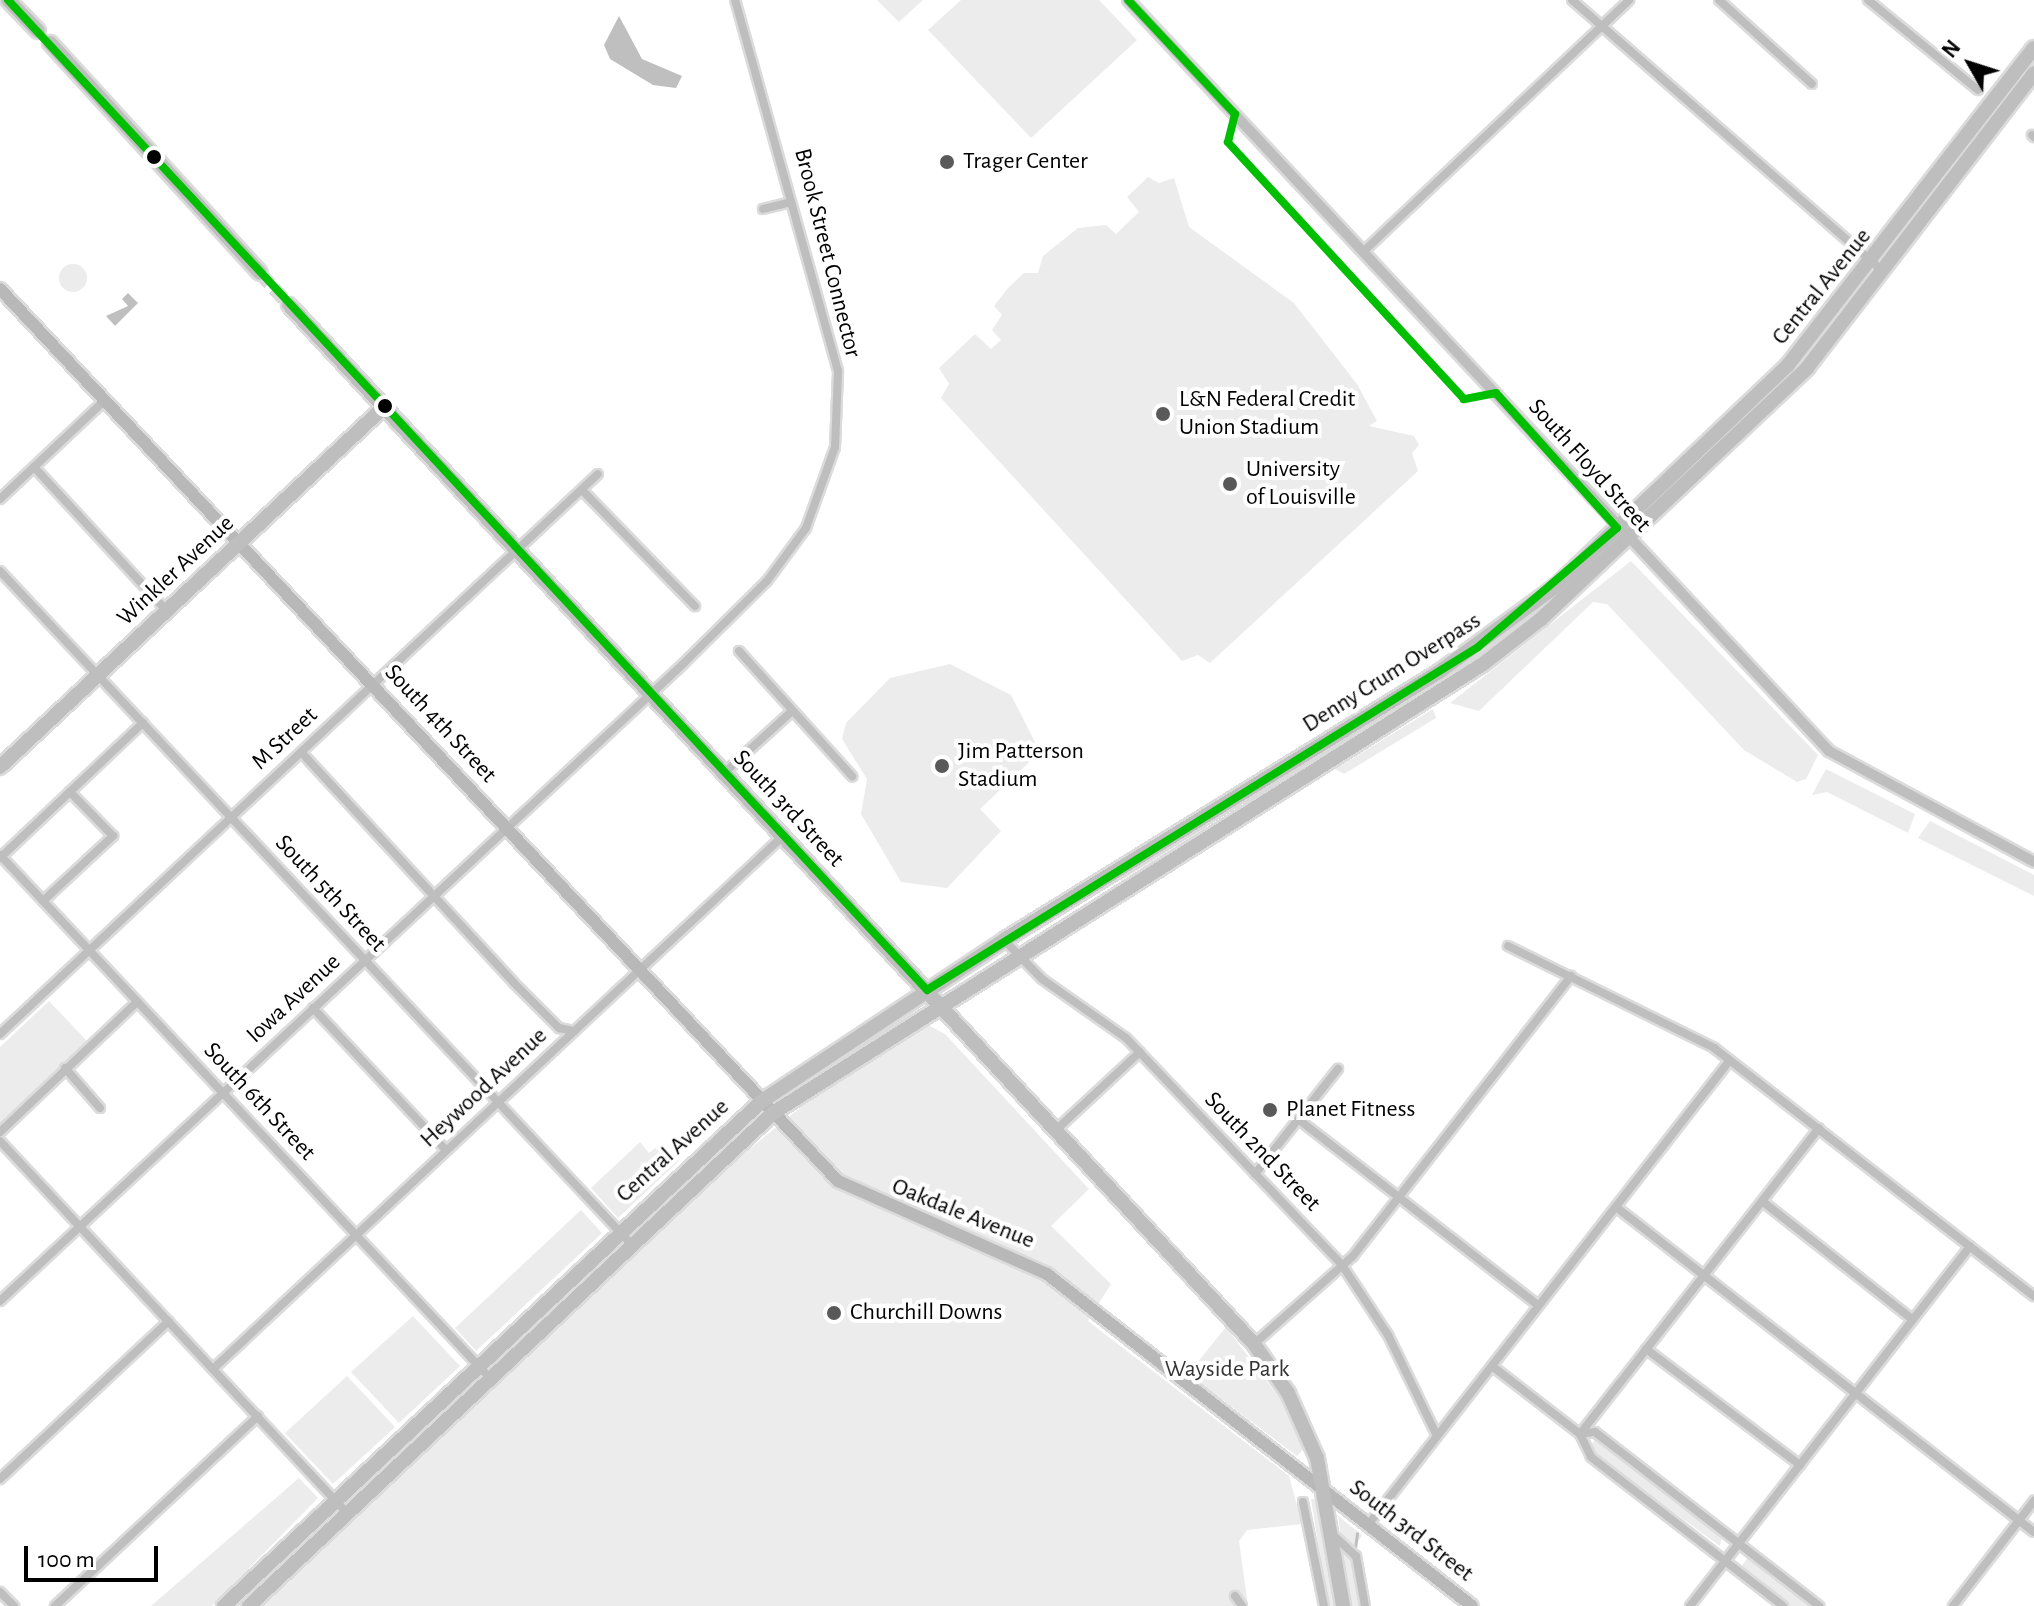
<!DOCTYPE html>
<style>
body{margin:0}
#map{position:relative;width:2034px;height:1606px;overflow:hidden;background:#fff;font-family:"Alegreya Sans",sans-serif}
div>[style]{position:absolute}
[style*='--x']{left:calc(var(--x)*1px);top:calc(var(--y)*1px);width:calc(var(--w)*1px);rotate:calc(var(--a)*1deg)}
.green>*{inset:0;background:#ececec}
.round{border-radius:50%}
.water>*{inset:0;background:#bfbfbf}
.stream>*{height:3px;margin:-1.5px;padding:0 1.5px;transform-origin:1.5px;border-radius:1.5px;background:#bfbfbf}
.primary-tunnel>*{height:14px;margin-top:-7px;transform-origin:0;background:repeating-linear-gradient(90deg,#d9d9d9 0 14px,transparent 0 21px)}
.roads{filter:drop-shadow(2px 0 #dbdbdb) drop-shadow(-2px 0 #dbdbdb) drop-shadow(0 2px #dbdbdb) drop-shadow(0 -2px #dbdbdb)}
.minor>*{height:8px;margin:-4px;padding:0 4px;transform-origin:4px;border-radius:4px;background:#bebebe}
.tertiary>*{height:10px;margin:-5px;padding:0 5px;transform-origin:5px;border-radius:5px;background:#bebebe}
.secondary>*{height:12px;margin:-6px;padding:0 6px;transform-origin:6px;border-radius:6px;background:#b8b8b8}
.primary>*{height:14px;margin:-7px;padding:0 7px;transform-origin:7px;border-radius:7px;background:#bebebe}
.bus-1>*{height:8px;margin:-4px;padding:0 4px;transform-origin:4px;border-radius:4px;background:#00bf00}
.dots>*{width:22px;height:22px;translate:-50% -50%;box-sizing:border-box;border:4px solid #fff;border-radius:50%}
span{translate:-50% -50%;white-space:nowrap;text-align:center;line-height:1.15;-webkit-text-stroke:8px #fff;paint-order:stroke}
.poi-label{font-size:24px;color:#000}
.left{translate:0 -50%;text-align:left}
.street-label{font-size:24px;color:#000}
.park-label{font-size:24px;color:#333}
.north{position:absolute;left:1930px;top:24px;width:80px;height:80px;-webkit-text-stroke:6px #fff;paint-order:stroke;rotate:309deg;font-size:22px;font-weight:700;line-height:32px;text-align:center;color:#000}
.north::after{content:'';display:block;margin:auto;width:28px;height:36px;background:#000;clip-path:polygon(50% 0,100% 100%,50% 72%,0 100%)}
.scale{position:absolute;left:24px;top:1546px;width:134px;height:36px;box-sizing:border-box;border:4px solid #000;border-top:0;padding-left:10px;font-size:24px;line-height:28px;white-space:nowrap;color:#000;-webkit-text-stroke:6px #fff;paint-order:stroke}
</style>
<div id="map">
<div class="green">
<i style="clip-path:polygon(877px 0,923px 0,899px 22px)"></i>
<i style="clip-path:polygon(961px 0,1099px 0,1137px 40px,1031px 138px,928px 30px)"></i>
<i style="clip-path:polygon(1148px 177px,1159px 183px,1174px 178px,1189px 227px,1294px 303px,1357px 384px,1377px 421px,1369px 426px,1414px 436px,1419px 445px,1412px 453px,1418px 471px,1210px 663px,1198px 655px,1182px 661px,941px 398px,949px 384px,939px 368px,975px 334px,991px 349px,1001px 340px,992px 330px,1002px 315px,994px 306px,1008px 288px,1024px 273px,1038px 273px,1043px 256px,1078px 228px,1106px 225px,1116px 234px,1139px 212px,1127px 197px)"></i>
<i class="round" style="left:59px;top:264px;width:28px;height:28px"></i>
<i style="clip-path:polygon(1631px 561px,1818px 755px,1806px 779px,1797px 782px,1744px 750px,1607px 604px,1593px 602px,1479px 711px,1450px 703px)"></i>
<i style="clip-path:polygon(1507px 634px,1486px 655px,1336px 749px,1334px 744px)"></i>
<i style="clip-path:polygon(950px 664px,1011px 695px,1040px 752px,980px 809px,1001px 831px,947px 888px,901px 882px,861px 814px,867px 779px,842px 739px,846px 723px,890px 678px)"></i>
<i style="clip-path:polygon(1433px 709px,1436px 718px,1344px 774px,1335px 769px)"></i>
<i style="clip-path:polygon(1826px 769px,1915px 814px,1908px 833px,1827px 792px,1812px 795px)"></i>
<i style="clip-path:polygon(1930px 821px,2034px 875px,2034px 896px,1918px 838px)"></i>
<i style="clip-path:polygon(1204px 823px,1207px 828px,1121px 881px,1118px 877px)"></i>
<i style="clip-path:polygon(49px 1001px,88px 1042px,0 1128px,0 1047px)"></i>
<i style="clip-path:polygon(926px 1024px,945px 1034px,1089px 1189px,1051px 1226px,1111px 1284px,1088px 1321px,1289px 1476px,1302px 1524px,1247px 1530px,1239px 1541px,1248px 1606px,263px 1606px,730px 1165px,801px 1107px)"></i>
<i style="clip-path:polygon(640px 1142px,649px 1153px,663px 1142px,679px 1161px,618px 1218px,591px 1188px)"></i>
<i style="clip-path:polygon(581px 1210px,602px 1233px,476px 1351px,455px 1328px)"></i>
<i style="clip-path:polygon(413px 1316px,460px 1366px,399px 1423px,351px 1372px)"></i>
<i style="clip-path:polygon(1226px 1327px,1285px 1405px,1304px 1449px,1297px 1456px,1188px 1374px)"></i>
<i style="clip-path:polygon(347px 1376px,395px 1427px,333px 1484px,285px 1433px)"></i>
<i style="clip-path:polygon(1596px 1437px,1722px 1536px,1720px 1546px,1588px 1450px)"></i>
<i style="clip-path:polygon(299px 1478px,318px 1498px,212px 1606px,151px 1606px)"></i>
<i style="clip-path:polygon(1311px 1499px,1317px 1499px,1334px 1606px,1328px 1606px)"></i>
<i style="clip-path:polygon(1338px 1516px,1362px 1535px,1353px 1550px,1341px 1538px)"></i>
<i style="clip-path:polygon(1342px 1548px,1351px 1557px,1359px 1606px,1351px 1606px)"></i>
<i style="clip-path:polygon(1749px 1556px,1814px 1606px,1788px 1606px,1740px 1568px)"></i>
</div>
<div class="water">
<i style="clip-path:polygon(619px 16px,642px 59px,682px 76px,676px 88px,653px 85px,610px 59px,604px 45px)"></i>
<i style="clip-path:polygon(128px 293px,138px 303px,115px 326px,106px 316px,128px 306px,122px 299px)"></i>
</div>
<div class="stream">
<i style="--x:1355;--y:1548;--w:15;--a:-82"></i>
</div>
<div class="primary-tunnel">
<i style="--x:260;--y:273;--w:43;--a:47.8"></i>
</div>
<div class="roads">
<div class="minor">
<i style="--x:1572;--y:0;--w:414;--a:41.1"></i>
<i style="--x:1719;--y:0;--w:125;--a:42.1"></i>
<i style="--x:1868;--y:0;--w:142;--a:39.3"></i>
<i style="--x:2032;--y:135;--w:3;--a:45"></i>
<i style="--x:763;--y:209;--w:29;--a:-14"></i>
<i style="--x:1364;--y:251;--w:365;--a:-43.4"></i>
<i style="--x:34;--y:467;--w:196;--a:47.3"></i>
<i style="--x:582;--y:490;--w:162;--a:45.8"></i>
<i style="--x:0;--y:499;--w:144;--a:-43.3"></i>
<i style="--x:0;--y:571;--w:923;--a:46.84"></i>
<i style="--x:739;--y:651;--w:169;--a:47.9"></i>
<i style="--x:301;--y:752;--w:314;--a:47.3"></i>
<i style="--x:514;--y:983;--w:64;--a:45"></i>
<i style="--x:559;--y:1028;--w:15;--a:11"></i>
<i style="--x:724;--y:773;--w:91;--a:-42.3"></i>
<i style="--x:0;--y:855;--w:715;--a:46.87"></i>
<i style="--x:0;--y:858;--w:197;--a:-43.4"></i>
<i style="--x:43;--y:901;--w:96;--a:-42.9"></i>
<i style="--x:113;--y:836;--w:62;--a:-134.3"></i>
<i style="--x:1004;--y:940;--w:54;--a:45.7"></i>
<i style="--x:1042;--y:979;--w:103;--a:35.1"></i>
<i style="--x:1126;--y:1038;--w:313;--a:46.4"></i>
<i style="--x:1342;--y:1265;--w:84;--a:56.7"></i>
<i style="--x:1388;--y:1335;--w:112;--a:64.1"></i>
<i style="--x:1508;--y:946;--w:230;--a:26.3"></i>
<i style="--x:1714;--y:1048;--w:405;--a:37.8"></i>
<i style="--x:313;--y:1008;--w:195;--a:46.9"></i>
<i style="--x:0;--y:1034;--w:819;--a:-43.12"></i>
<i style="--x:65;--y:1068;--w:53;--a:48.8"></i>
<i style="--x:1298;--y:1119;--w:304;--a:37.8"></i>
<i style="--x:1057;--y:1129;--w:113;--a:-42.9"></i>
<i style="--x:0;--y:1132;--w:189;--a:-43.5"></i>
<i style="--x:0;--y:1141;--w:506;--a:47"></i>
<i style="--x:1255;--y:1174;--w:134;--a:-51.7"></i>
<i style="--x:1762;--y:1201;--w:191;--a:38.2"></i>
<i style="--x:1616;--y:1207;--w:529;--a:37.87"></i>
<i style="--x:0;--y:1301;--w:934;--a:-43"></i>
<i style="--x:683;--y:664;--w:118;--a:-44.7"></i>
<i style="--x:767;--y:581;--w:66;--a:-53.7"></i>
<i style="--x:806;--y:528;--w:86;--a:-70.3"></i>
<i style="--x:835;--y:447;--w:76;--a:-87.7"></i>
<i style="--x:838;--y:371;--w:385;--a:-105.5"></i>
<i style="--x:1254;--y:1344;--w:132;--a:-41.6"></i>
<i style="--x:1353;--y:1256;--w:355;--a:-52.1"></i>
<i style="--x:1646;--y:1349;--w:193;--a:37"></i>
<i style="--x:1492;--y:1366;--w:111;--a:37.7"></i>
<i style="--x:1580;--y:1434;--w:25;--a:64"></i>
<i style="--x:1591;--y:1457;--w:243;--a:37.8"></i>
<i style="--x:213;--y:1369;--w:780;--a:-43.08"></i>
<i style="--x:1580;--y:1434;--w:388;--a:-52"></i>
<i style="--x:1580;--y:1434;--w:15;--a:-8"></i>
<i style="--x:1595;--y:1432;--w:284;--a:37.8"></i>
<i style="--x:0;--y:1479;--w:231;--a:-43.1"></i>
<i style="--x:1303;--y:1502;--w:106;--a:78.6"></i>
<i style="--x:1368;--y:1525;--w:589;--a:-52.1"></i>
<i style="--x:1332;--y:1534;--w:33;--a:43"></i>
<i style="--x:1356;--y:1556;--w:51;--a:79.8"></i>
<i style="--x:0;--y:1592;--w:20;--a:45"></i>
<i style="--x:1235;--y:1596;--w:12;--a:55"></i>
<i style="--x:55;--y:1606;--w:278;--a:-43.1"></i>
<i style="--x:1690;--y:1606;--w:456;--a:-52.1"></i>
<i style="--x:1953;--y:1606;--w:133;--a:-52.4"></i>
</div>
<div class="tertiary">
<i style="--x:1128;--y:0;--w:1027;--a:46.97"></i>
<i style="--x:1829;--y:751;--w:233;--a:28.4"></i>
</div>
<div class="secondary">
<i style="--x:0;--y:289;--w:1224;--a:46.79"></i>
<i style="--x:838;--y:1181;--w:229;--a:24"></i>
<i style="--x:1047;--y:1274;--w:539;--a:38"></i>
</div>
<div class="primary">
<i style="--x:8;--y:0;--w:43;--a:45.9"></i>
<i style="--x:50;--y:43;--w:311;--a:47.6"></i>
<i style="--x:289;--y:305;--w:1418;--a:47.11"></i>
<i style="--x:1254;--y:1344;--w:60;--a:55.2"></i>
<i style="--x:1288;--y:1393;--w:71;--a:66"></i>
<i style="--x:1317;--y:1458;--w:150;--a:80"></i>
<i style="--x:0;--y:767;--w:525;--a:-43.15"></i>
<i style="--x:224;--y:1606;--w:738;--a:-43.19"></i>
<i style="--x:762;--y:1101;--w:291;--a:-33.6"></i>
<i style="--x:1004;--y:940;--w:511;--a:-31.64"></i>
<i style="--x:1439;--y:672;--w:145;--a:-36.3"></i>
<i style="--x:1556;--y:586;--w:320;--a:-43.6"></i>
<i style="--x:1788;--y:365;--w:401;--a:-52.2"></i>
<i style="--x:249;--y:1606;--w:719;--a:-43.25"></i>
<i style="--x:773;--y:1113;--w:840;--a:-32.31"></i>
<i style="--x:1483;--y:664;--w:73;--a:-37.8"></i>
<i style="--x:1541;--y:619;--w:366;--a:-43.3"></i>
<i style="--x:1807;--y:368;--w:372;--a:-52.4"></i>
</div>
</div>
<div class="bus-1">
<i style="--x:8;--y:0;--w:1351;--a:47.13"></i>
<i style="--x:927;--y:990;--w:649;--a:-31.9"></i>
<i style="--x:1478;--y:647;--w:183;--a:-40.6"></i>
<i style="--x:1617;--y:528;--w:181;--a:-131.9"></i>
<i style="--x:1496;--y:393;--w:33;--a:169"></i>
<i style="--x:1464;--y:399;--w:349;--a:-132.6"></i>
<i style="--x:1228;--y:142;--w:29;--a:-76"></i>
<i style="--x:1235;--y:114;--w:156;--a:-133.2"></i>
</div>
<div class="dots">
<i style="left:154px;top:157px;background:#000"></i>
<i style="left:947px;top:162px;background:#595959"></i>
<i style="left:385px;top:406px;background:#000"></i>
<i style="left:1163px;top:414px;background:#595959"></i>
<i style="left:1230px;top:484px;background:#595959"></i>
<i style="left:942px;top:766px;background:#595959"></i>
<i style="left:1270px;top:1110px;background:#595959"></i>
<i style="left:834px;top:1313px;background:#595959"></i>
</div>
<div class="poi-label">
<span class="left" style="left:963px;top:162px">Trager Center</span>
<span class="left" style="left:1179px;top:414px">L&amp;N Federal Credit<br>Union Stadium</span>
<span class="left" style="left:1246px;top:484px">University<br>of Louisville</span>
<span class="left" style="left:958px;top:766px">Jim Patterson<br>Stadium</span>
<span class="left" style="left:1286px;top:1110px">Planet Fitness</span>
<span class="left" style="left:850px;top:1313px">Churchill Downs</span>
</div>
<div class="street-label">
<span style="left:827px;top:253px;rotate:76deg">Brook Street Connector</span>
<span style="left:1822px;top:287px;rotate:-51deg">Central Avenue</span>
<span style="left:1589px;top:466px;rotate:48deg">South Floyd Street</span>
<span style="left:176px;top:571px;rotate:-43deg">Winkler Avenue</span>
<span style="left:1392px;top:673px;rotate:-32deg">Denny Crum Overpass</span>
<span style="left:440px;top:724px;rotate:47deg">South 4th Street</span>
<span style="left:285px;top:739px;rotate:-43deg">M Street</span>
<span style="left:788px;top:809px;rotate:47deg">South 3rd Street</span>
<span style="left:330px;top:894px;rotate:47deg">South 5th Street</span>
<span style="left:294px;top:999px;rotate:-43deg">Iowa Avenue</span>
<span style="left:484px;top:1088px;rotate:-43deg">Heywood Avenue</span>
<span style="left:259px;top:1102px;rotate:47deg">South 6th Street</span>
<span style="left:673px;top:1151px;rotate:-42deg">Central Avenue</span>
<span style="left:1262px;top:1152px;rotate:46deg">South 2nd Street</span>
<span style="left:963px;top:1214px;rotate:22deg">Oakdale Avenue</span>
<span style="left:1411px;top:1531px;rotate:38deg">South 3rd Street</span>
</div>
<div class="park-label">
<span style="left:1227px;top:1370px">Wayside Park</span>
</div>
<div class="north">N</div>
<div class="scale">100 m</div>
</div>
